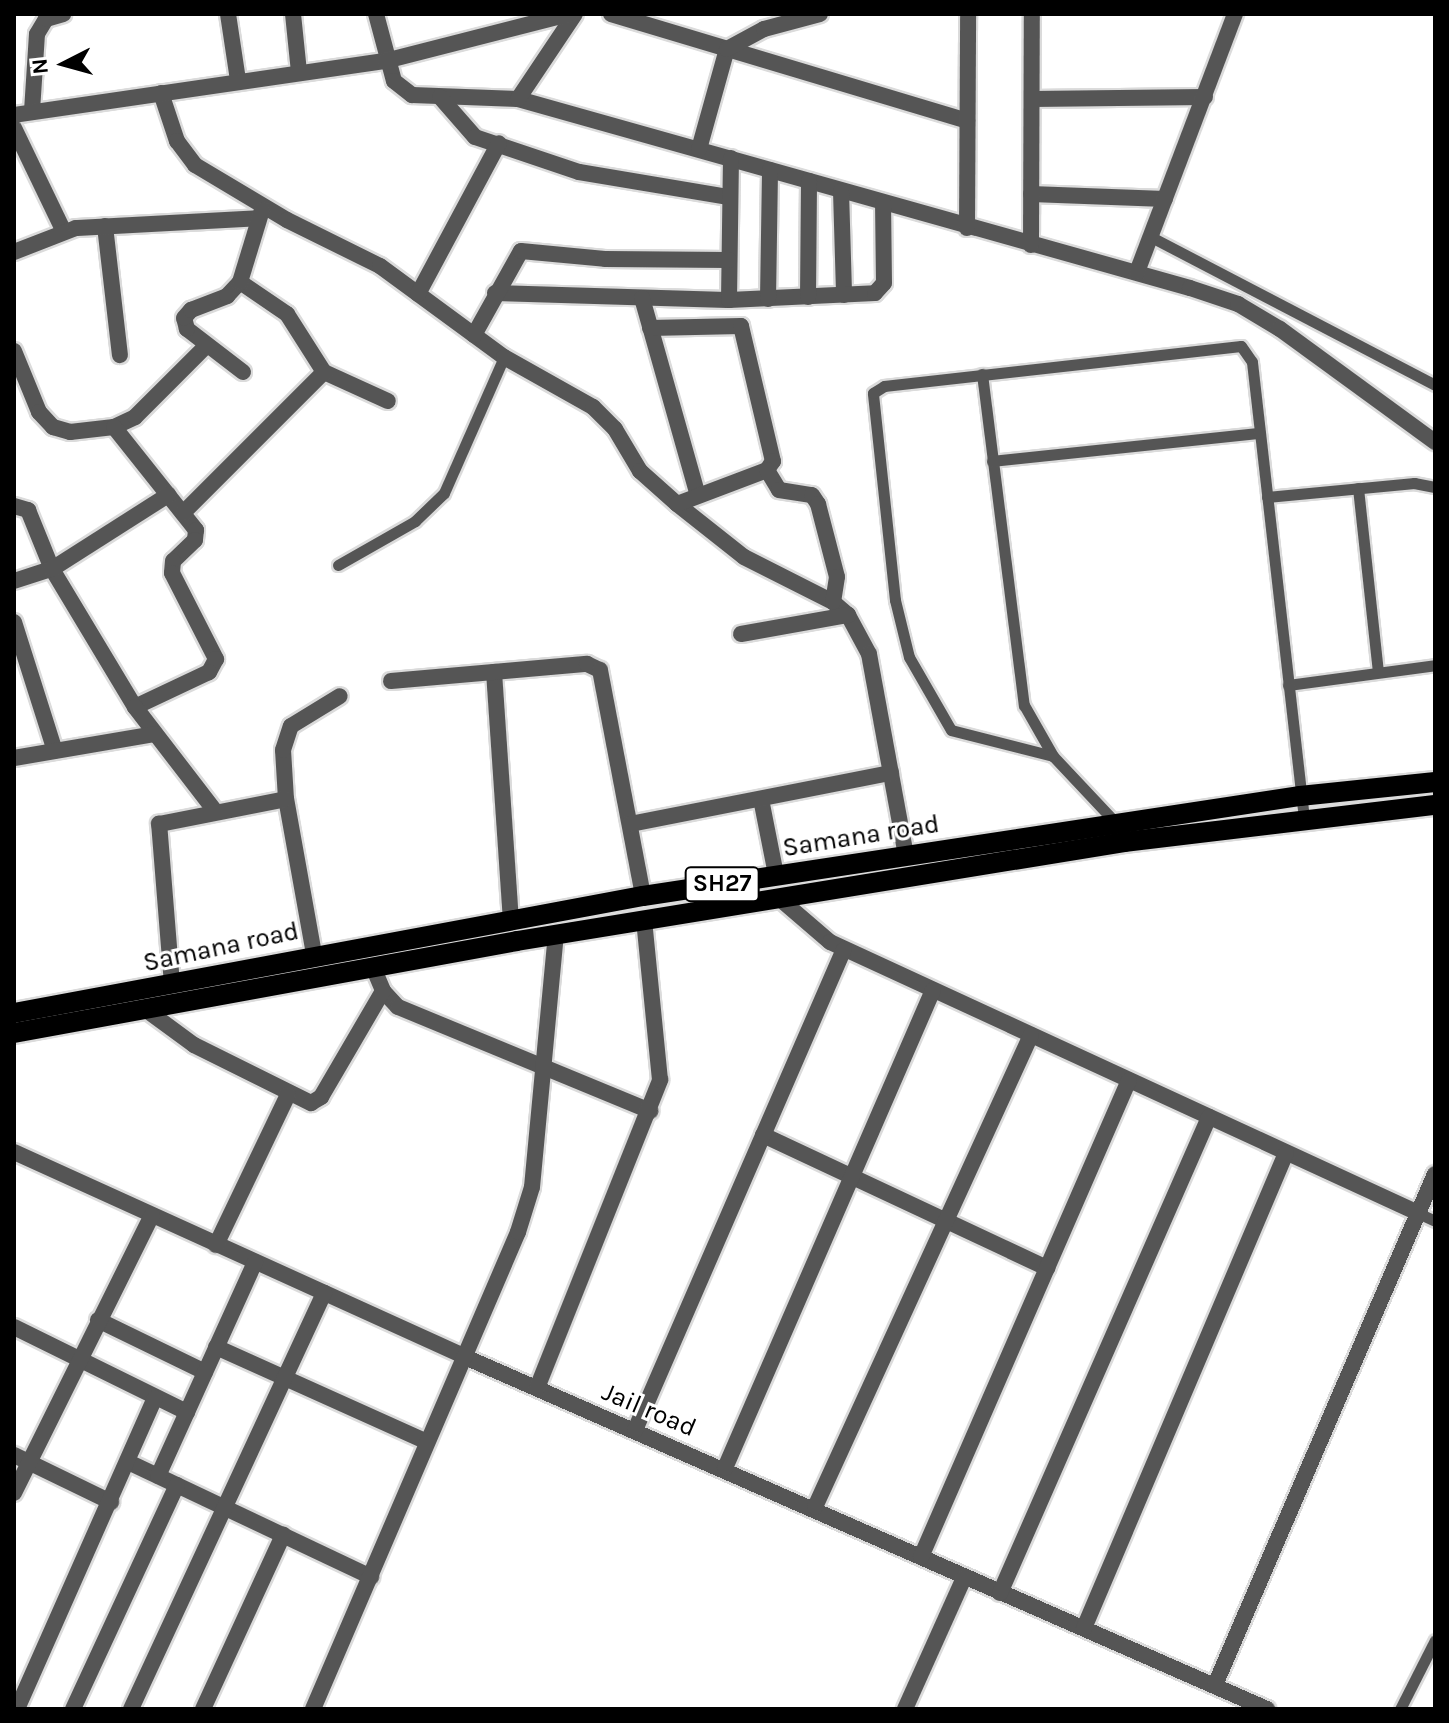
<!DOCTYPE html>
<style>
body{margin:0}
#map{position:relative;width:1449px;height:1723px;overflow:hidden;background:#fff;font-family:Karla,sans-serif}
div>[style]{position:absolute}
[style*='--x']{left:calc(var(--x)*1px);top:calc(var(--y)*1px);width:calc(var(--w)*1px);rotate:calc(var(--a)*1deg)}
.roads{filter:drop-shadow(2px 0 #dbdbdb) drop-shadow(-2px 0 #dbdbdb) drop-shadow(0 2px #dbdbdb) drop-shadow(0 -2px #dbdbdb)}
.service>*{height:11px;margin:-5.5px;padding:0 5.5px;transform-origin:5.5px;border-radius:5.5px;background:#555}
.minor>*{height:16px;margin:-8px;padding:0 8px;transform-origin:8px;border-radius:8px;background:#555}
.primary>*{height:20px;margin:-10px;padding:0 10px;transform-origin:10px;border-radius:10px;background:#000}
span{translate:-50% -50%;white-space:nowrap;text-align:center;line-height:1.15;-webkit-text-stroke:6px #fff;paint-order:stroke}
.shield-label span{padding:2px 6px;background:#fff;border:2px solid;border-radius:6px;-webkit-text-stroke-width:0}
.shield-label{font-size:24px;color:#000;font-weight:700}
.street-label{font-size:26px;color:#000}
.frame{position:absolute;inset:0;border:16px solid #000;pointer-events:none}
.north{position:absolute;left:24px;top:24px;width:80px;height:80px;-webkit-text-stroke:6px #fff;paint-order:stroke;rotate:264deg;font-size:22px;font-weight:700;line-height:32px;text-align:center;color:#000}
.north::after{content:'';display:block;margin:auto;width:28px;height:36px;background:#000;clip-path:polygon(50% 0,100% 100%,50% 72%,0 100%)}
</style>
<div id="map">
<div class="roads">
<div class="service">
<i style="--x:1151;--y:237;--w:320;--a:27.5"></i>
<i style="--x:982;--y:374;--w:334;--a:82.8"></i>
<i style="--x:1024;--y:705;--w:59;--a:60.4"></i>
<i style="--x:1053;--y:756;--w:92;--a:46.8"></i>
<i style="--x:992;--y:461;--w:269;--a:-6"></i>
<i style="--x:1358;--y:488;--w:185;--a:83.8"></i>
<i style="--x:1267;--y:497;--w:148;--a:-5.4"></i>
<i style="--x:1414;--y:483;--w:21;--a:11"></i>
<i style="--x:338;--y:565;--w:89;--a:-29.7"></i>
<i style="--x:415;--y:521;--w:40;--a:-44"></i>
<i style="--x:444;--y:493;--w:149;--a:-66.2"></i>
<i style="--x:1288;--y:685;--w:148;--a:-7.7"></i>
<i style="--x:1053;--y:756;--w:105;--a:-165.7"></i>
<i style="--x:951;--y:730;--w:84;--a:-119.9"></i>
<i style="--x:909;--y:657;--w:59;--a:-103.8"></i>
<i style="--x:895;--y:600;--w:208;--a:-96.1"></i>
<i style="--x:873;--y:393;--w:13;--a:-32"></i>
<i style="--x:884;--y:386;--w:359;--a:-6.4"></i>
<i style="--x:1241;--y:346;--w:19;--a:55"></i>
<i style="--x:1252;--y:362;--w:459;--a:83.5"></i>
<i style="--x:1418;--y:1213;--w:19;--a:25"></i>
<i style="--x:1400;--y:1709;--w:77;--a:-63.1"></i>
</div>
<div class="minor">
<i style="--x:228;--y:14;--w:67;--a:81.4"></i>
<i style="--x:293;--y:14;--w:58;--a:84.1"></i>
<i style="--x:376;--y:14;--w:69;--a:75"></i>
<i style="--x:394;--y:81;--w:23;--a:38"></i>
<i style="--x:412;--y:95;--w:106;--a:2.2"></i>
<i style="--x:518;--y:99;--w:698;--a:15.71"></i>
<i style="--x:1190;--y:288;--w:51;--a:18.4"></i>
<i style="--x:1238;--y:304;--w:49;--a:30.8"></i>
<i style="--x:1280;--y:329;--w:192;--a:36.1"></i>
<i style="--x:611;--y:14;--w:372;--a:16.7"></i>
<i style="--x:161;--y:93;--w:51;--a:71.6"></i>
<i style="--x:177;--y:141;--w:30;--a:53"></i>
<i style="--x:195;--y:165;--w:107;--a:30.9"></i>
<i style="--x:287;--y:220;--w:104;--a:26.3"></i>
<i style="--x:380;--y:266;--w:154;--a:36.3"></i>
<i style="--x:504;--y:357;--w:102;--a:29.3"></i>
<i style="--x:593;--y:407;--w:31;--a:45"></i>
<i style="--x:615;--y:429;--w:49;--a:59.2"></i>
<i style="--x:640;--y:471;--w:50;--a:41.7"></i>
<i style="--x:677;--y:504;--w:85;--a:38.3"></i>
<i style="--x:744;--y:557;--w:100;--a:26.8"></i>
<i style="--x:833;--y:602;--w:20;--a:41"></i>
<i style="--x:848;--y:615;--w:44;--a:61.7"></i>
<i style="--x:869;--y:654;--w:204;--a:79.6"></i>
<i style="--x:440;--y:97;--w:53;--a:48.8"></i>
<i style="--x:475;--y:137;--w:110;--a:18.6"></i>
<i style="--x:579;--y:172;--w:152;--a:9.5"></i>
<i style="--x:518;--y:99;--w:102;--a:-56.2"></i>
<i style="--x:1032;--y:99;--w:173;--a:-0.7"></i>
<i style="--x:32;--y:111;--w:77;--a:-86.3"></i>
<i style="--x:37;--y:34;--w:17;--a:-59"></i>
<i style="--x:46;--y:19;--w:18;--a:-16"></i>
<i style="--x:14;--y:115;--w:375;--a:-8.3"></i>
<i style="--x:385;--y:61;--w:191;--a:-14.3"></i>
<i style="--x:14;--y:128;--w:115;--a:64.3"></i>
<i style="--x:699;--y:149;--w:104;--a:-74.4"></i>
<i style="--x:727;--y:49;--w:42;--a:-28.4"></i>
<i style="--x:764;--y:29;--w:58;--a:-15"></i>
<i style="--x:841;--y:191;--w:104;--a:88.3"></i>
<i style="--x:1031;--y:194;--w:134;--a:2.1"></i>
<i style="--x:105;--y:226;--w:130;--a:83.4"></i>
<i style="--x:967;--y:228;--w:214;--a:-89.7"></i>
<i style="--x:1031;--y:245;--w:231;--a:-89.8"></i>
<i style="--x:14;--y:252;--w:66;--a:-21.2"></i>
<i style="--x:76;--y:228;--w:183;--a:-3.1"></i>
<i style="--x:1137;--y:272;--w:276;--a:-69.2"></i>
<i style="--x:240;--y:282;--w:57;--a:34.2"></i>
<i style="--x:287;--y:314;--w:69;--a:57.5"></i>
<i style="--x:324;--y:372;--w:70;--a:24.4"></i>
<i style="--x:495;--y:293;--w:234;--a:1.7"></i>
<i style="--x:729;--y:300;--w:146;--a:-2.7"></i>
<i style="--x:875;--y:293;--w:13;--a:-48"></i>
<i style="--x:884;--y:283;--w:80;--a:-90.7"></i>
<i style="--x:418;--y:294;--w:171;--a:-61.8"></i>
<i style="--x:808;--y:297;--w:116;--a:-89.5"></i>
<i style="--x:642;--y:298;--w:203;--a:74.2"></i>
<i style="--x:768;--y:299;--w:129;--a:-89.1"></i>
<i style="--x:729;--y:300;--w:142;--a:-89.2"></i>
<i style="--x:650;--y:328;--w:91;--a:-1.3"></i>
<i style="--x:741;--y:326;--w:139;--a:76.7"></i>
<i style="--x:773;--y:461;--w:11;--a:124"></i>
<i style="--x:767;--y:470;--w:96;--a:159.3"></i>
<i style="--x:474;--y:335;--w:96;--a:-60.8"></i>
<i style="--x:521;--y:251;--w:84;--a:5.4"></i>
<i style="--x:605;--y:259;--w:124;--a:0.5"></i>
<i style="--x:14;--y:351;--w:66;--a:67.7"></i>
<i style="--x:39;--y:412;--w:21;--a:47"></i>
<i style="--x:53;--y:427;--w:18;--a:16"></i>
<i style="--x:70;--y:432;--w:44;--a:-6.5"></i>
<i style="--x:114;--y:427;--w:23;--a:-25"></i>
<i style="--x:135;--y:417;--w:100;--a:-45"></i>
<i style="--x:243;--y:372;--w:71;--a:-142.5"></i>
<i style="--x:187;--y:329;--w:11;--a:-105"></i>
<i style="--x:184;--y:318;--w:11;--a:-49"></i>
<i style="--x:191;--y:310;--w:39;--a:-21"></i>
<i style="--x:227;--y:296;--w:19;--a:-47"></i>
<i style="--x:240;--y:282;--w:75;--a:-73"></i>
<i style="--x:114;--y:427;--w:132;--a:51.5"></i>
<i style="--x:196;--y:530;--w:10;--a:96"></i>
<i style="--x:195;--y:540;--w:30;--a:136"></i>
<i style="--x:173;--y:561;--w:12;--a:95"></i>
<i style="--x:172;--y:573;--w:97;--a:62.9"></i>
<i style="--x:216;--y:659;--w:15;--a:118"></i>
<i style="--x:209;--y:672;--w:82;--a:154.7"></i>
<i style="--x:767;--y:470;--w:23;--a:59"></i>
<i style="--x:779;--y:490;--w:33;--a:9"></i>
<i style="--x:812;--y:495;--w:11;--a:56"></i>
<i style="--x:818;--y:504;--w:75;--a:75.4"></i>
<i style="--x:837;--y:577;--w:25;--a:99"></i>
<i style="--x:14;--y:506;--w:15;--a:16"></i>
<i style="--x:28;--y:510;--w:64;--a:67.9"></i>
<i style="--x:52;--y:569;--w:161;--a:59"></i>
<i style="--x:135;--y:707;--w:131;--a:52.4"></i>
<i style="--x:183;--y:513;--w:199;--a:-45"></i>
<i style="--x:14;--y:581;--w:40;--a:-18"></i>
<i style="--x:52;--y:569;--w:138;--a:-32.5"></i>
<i style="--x:14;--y:622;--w:135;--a:72.4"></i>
<i style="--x:741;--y:634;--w:109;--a:-10.1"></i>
<i style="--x:494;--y:672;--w:249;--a:86.1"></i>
<i style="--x:391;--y:681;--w:197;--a:-5"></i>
<i style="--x:587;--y:664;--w:14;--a:25"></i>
<i style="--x:600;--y:670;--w:230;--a:79.2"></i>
<i style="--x:14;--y:758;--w:142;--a:-9.7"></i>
<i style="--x:761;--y:799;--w:77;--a:78.8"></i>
<i style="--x:630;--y:824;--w:266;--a:-11.1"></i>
<i style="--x:780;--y:899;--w:66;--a:40.7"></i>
<i style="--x:830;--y:942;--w:647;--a:24.74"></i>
<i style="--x:314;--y:954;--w:158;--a:-100.2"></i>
<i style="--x:286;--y:799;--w:49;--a:-93.5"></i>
<i style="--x:283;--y:750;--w:25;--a:-72"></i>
<i style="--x:291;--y:726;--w:57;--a:-31.5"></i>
<i style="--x:373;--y:967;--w:26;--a:67"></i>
<i style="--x:383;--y:991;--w:22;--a:47"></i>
<i style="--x:398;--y:1007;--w:273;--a:22.4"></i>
<i style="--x:172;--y:984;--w:161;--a:-94.6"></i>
<i style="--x:159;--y:824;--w:129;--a:-11.1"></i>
<i style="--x:145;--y:1009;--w:61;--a:36.3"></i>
<i style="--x:194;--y:1045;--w:131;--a:26.4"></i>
<i style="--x:311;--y:1103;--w:12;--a:-31"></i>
<i style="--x:321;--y:1097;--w:123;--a:-59.7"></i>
<i style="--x:763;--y:1135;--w:314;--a:25.1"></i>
<i style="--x:14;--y:1152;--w:495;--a:24.4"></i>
<i style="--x:465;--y:1357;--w:876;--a:23.7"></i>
<i style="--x:216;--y:1245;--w:166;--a:-64.4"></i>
<i style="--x:98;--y:1320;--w:119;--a:25.9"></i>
<i style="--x:14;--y:1327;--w:193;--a:26.2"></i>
<i style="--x:216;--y:1347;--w:231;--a:24.2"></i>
<i style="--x:537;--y:1388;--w:332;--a:-68.2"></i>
<i style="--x:660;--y:1080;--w:161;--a:-95.7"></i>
<i style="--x:635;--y:1430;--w:524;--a:-66.51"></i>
<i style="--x:14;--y:1455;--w:108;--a:25.9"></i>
<i style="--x:128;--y:1462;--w:269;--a:25.3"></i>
<i style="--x:725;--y:1468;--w:521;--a:-66.48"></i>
<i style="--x:158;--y:1476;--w:235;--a:-65.6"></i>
<i style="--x:14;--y:1493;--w:310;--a:-63.6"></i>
<i style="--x:815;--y:1507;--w:519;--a:-65.41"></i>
<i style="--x:921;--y:1557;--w:520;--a:-66.44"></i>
<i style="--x:1000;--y:1593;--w:520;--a:-66.29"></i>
<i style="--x:1084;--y:1628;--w:516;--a:-66.96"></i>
<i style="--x:1215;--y:1685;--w:556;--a:-66.71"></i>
<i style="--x:17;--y:1709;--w:340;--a:-66.1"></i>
<i style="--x:73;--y:1709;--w:247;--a:-65.1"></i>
<i style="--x:131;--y:1709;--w:459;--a:-65.1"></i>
<i style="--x:203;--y:1709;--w:192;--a:-65.3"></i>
<i style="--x:313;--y:1709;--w:519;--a:-66.74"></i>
<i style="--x:518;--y:1232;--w:47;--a:-72.7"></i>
<i style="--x:532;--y:1187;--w:254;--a:-84.6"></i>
<i style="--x:905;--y:1709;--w:144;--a:-65.8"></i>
</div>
<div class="primary">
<i style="--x:14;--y:1013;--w:640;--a:-10.54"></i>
<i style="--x:643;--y:896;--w:665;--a:-8.65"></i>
<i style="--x:1300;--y:796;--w:136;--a:-5.9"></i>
<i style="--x:14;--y:1033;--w:511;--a:-10.36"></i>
<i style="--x:517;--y:941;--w:615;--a:-9.26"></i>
<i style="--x:1124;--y:842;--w:313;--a:-6.8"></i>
</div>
</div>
<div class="shield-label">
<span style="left:722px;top:884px">SH27</span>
</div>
<div class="street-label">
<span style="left:861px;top:836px;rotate:-9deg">Samana road</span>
<span style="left:221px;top:947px;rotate:-12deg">Samana road</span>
<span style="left:649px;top:1410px;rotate:23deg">Jail road</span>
</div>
<div class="frame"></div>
<div class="north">N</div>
</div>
